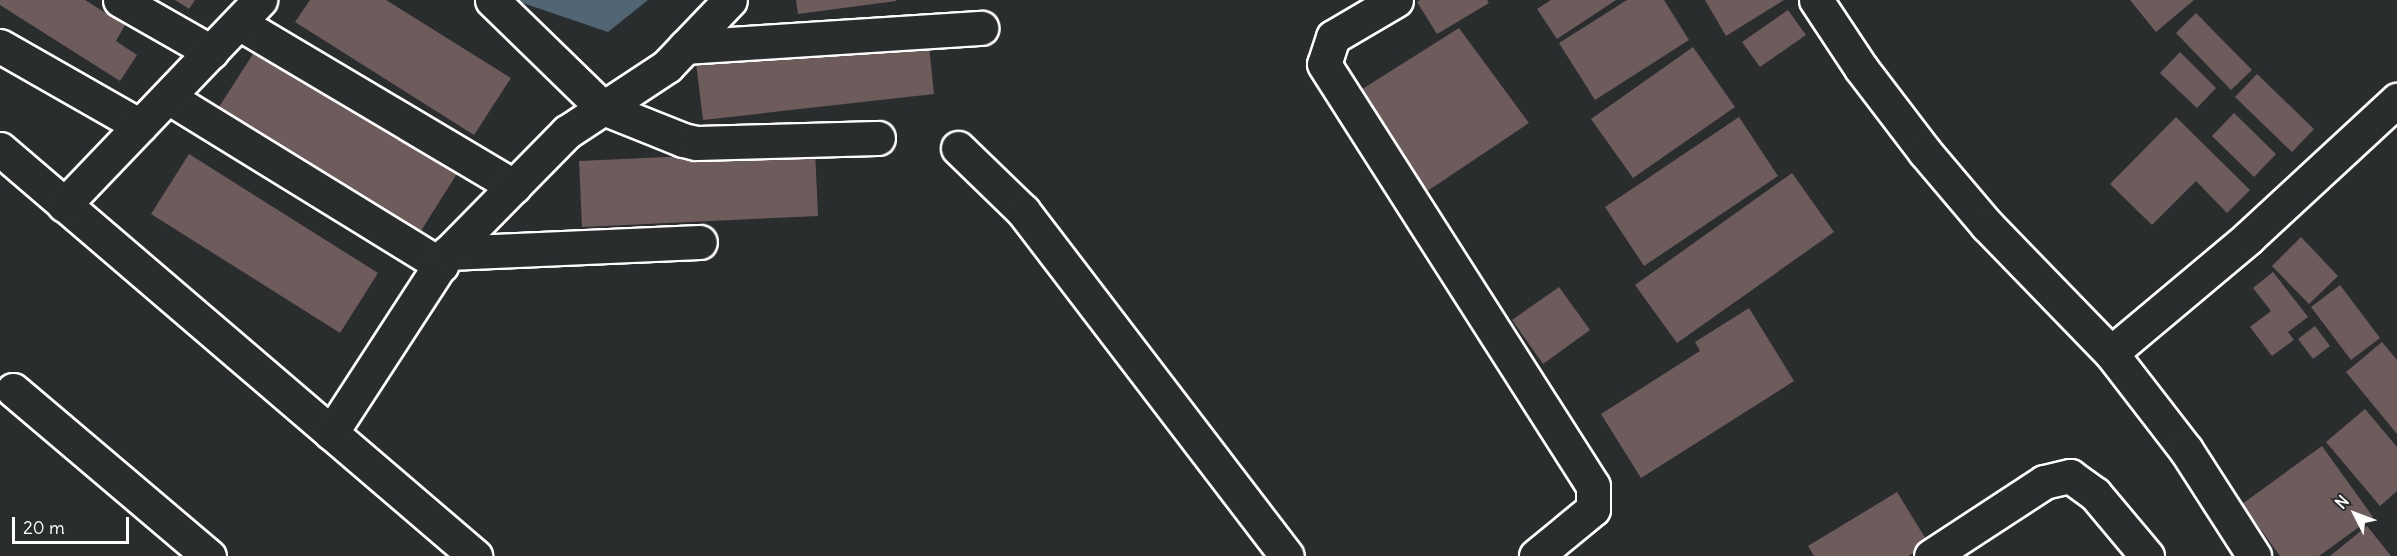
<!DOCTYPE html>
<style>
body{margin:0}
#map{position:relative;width:2397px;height:556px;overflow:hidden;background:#2a2d2e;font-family:Delius,sans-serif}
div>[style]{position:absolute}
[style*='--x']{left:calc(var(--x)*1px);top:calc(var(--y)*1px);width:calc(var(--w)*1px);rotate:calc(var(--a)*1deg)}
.water>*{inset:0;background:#506674}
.building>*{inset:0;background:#6e5b5b}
.roads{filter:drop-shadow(2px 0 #fff) drop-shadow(-2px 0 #fff) drop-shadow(0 2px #fff) drop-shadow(0 -2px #fff)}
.minor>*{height:33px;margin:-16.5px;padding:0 16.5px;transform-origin:16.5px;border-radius:16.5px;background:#2a2d2e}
span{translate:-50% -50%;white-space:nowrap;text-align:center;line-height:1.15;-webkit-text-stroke:5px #2a2d2e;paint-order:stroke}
.north{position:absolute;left:2325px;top:484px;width:60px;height:60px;-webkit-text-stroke:4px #2a2d2e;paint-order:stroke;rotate:312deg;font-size:16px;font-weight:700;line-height:24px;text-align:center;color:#fff}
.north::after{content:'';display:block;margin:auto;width:21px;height:27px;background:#fff;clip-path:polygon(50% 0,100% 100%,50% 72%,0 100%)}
.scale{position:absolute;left:12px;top:517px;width:117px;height:27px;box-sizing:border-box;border:3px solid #fff;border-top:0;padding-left:8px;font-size:18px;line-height:21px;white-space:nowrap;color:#fff;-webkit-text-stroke:4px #2a2d2e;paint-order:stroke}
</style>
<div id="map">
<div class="water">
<i style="clip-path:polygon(514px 0,648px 0,608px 32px)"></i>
</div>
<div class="building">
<i style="clip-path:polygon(0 0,85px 0,125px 25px,116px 41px,137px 55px,120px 81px,0 5px)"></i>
<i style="clip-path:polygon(175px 0,195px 0,189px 9px)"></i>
<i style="clip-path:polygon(310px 0,386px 0,511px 78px,474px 135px,295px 22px)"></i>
<i style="clip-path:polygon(796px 0,896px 0,896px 1px,798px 14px)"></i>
<i style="clip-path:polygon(1420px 0,1487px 0,1489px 3px,1437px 34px,1417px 2px)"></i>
<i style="clip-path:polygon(1551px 0,1616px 0,1557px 39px,1537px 9px)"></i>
<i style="clip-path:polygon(1627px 0,1664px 0,1689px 40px,1595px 100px,1559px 43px)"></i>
<i style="clip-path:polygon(1705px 0,1784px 0,1726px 36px)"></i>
<i style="clip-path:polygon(2130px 0,2194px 0,2156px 32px)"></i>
<i style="clip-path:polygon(1788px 10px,1806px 35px,1760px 67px,1742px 42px)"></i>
<i style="clip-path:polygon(2196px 13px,2252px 70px,2231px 90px,2176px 33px)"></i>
<i style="clip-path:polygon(1459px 28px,1529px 123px,1420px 196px,1356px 93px)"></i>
<i style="clip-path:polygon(928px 36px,934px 94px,703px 120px,696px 63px)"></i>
<i style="clip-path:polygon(258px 46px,458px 172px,419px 234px,219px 107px)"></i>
<i style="clip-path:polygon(1693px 47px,1735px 107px,1633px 178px,1591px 119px)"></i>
<i style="clip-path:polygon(2180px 52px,2216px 88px,2197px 108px,2160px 73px)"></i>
<i style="clip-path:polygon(2257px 74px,2314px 129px,2292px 152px,2235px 97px)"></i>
<i style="clip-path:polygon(2234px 113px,2276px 154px,2254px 177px,2212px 136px)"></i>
<i style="clip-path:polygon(1739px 117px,1778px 176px,1644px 266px,1605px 207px)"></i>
<i style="clip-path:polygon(2176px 117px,2250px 190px,2227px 213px,2196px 181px,2152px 225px,2110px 184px)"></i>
<i style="clip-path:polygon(815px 150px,818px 216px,582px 227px,579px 161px)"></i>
<i style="clip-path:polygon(189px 154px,378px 273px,340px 333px,151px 214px)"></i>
<i style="clip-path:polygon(1792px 173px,1834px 232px,1677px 343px,1635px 285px)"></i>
<i style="clip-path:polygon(2301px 237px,2338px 276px,2309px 304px,2272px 266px)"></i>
<i style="clip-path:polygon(2273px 272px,2308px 317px,2288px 332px,2294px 340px,2272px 356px,2250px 327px,2271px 311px,2253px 288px)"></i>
<i style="clip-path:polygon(2340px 285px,2380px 338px,2351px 360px,2311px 307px)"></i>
<i style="clip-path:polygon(1559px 287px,1590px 330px,1543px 364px,1512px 320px)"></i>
<i style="clip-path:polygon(1749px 308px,1794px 381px,1641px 478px,1601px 414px,1700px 351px,1695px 342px)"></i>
<i style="clip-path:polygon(2315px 326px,2330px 346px,2313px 359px,2298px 339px)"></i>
<i style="clip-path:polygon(2382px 342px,2397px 360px,2397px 434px,2346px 372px)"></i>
<i style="clip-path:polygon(2365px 409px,2397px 447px,2397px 491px,2380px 506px,2326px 442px)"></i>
<i style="clip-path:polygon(2322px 446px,2373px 517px,2319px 556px,2280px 556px,2242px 504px)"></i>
<i style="clip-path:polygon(1897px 492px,1929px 544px,1908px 556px,1814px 556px,1808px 546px)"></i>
<i style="clip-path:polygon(2367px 526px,2391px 556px,2330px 556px)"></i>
</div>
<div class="roads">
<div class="minor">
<i style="--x:120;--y:0;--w:105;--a:29.7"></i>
<i style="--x:492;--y:0;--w:155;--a:44.2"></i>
<i style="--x:603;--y:108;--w:86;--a:21.8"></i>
<i style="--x:683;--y:140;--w:13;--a:13"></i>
<i style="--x:696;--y:143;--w:182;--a:-1.6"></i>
<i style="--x:1396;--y:0;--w:73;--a:149.6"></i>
<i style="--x:1333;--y:37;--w:28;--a:108"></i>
<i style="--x:1324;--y:64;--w:500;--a:57.48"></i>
<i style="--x:1593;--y:486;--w:23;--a:90"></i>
<i style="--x:1593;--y:509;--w:74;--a:140.5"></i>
<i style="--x:1816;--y:0;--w:82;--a:56.5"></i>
<i style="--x:1861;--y:68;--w:106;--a:52.7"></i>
<i style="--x:1925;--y:152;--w:96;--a:49.7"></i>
<i style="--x:1987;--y:225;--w:178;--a:45.9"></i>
<i style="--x:2111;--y:353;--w:123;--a:52.3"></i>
<i style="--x:2186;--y:450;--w:126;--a:57.3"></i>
<i style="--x:239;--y:23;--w:320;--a:30.7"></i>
<i style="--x:0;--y:46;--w:161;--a:29.7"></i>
<i style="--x:685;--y:47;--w:297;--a:-3.7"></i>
<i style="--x:168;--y:97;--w:321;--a:31.6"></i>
<i style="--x:958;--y:148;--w:91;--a:44.1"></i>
<i style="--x:1023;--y:211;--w:434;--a:52.6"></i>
<i style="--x:0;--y:149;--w:626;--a:40.59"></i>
<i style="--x:64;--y:205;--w:284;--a:-46.3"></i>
<i style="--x:448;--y:253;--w:252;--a:-2.5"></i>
<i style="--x:2111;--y:353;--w:180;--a:-40"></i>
<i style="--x:2249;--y:237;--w:202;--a:-42.8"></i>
<i style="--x:13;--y:390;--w:257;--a:40.3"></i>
<i style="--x:331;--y:433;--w:215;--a:-57"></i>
<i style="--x:448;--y:253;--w:170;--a:-45.5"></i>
<i style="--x:567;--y:132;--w:120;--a:-33.4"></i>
<i style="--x:667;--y:66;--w:91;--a:-46.3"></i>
<i style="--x:1931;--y:556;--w:135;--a:-33.2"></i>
<i style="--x:2044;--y:482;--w:27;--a:-13"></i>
<i style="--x:2070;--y:476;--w:31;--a:36"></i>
<i style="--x:2095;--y:494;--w:81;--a:50"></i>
</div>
</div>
<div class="north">N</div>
<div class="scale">20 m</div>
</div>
